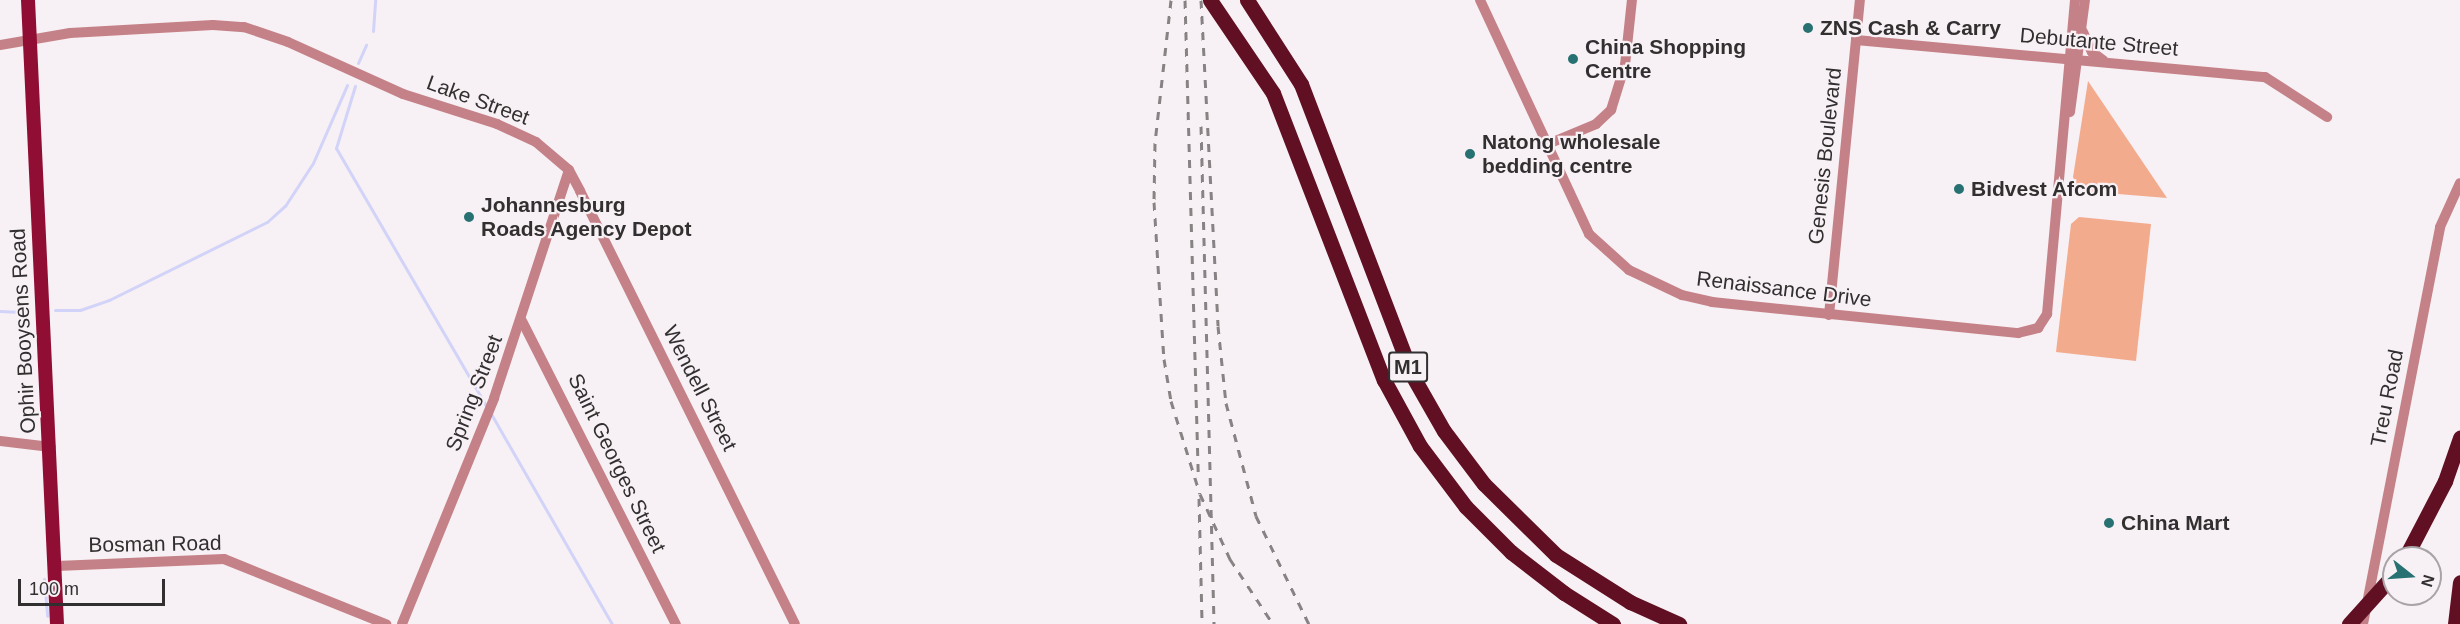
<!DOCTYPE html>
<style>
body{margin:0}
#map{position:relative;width:2460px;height:624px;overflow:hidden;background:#f7f0f4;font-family:Helvetica,sans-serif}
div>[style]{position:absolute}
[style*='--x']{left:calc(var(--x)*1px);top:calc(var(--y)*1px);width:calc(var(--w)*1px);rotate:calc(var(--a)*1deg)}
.green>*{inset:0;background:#f3ab8e}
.stream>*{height:3px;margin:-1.5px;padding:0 1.5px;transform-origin:1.5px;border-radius:1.5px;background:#d2d3f8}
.minor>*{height:10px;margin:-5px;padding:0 5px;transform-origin:5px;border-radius:5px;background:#c58188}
.major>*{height:14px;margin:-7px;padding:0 7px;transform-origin:7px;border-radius:7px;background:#900e34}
.highway>*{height:15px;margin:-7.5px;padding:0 7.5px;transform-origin:7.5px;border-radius:7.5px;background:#611023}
.rail>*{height:3px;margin-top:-1.5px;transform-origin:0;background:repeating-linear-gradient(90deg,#878284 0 8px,transparent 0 16px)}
.dots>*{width:16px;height:16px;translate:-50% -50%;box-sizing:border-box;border:3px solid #f7f0f4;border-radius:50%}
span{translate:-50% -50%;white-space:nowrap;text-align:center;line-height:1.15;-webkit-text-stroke:4.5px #f7f0f4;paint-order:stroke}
.shield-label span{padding:2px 4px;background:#f7f0f4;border:2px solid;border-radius:4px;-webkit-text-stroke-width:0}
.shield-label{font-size:20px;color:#322f30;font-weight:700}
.poi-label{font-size:21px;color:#322f30;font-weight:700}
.left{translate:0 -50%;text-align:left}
.street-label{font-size:21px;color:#322f30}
.north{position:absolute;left:2382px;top:546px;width:60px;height:60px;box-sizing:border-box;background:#f7f0f4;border:2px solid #a8a3a6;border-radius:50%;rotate:107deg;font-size:16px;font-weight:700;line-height:24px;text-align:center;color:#322f30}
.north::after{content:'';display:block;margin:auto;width:21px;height:27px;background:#277172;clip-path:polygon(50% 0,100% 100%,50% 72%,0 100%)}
.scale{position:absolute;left:18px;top:579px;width:147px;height:27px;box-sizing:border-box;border:3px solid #322f30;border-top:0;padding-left:8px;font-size:18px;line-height:21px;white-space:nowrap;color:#322f30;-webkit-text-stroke:4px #f7f0f4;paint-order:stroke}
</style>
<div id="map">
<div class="green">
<i style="clip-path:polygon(2088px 81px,2167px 198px,2081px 191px,2076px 184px,2073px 177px)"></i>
<i style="clip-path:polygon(2079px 217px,2151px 224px,2136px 361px,2056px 352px,2071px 224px)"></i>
</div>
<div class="stream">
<i style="--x:373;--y:31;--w:31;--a:-86"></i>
<i style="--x:358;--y:63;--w:20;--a:-66"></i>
<i style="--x:355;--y:86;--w:65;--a:107"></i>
<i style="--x:336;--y:148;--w:300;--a:59.8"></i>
<i style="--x:55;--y:310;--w:25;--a:0"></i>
<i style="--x:80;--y:310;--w:31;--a:-19"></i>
<i style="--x:109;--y:300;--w:176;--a:-26.3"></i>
<i style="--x:267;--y:222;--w:24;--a:-42"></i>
<i style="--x:285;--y:206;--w:51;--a:-56.9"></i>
<i style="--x:313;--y:163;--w:85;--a:-66.4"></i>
<i style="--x:0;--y:311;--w:21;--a:3"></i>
<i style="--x:490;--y:412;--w:245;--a:60.1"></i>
<i style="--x:44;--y:579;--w:37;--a:85"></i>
</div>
<div class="minor">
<i style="--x:1480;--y:0;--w:258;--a:65"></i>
<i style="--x:1589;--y:234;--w:54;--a:42"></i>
<i style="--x:1629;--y:270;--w:59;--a:25.3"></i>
<i style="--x:1682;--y:295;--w:31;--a:13"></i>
<i style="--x:1712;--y:302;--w:308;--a:5.8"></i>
<i style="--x:2018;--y:333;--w:21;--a:-14"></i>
<i style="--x:2038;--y:328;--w:17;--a:-57"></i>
<i style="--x:2047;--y:314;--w:315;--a:-84.9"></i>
<i style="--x:2083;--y:32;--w:22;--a:66"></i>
<i style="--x:2092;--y:52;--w:14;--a:36"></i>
<i style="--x:1856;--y:40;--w:411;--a:5.2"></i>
<i style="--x:2265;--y:77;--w:74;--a:32.8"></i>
<i style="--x:0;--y:45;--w:71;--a:-9.7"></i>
<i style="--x:70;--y:33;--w:143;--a:-3.2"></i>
<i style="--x:213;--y:25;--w:31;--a:4"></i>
<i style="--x:244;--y:27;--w:46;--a:18.8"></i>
<i style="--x:288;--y:42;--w:126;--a:24.3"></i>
<i style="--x:403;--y:94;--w:99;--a:17.7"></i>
<i style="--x:497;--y:124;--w:43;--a:24.8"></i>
<i style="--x:536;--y:142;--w:43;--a:40.3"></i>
<i style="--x:569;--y:170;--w:24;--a:62"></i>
<i style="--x:580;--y:191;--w:483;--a:63.6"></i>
<i style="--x:2070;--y:112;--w:113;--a:-82.4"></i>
<i style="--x:1548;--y:144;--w:52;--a:-22.6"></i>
<i style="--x:1596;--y:124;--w:21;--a:-43"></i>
<i style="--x:1611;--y:110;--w:47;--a:-72.7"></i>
<i style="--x:1625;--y:65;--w:65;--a:-83.9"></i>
<i style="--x:1829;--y:315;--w:317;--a:-84.4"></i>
<i style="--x:522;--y:321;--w:340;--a:63.1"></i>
<i style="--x:0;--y:441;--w:51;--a:6.7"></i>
<i style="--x:57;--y:566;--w:167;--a:-2.4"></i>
<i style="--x:224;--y:559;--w:175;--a:21.9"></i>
<i style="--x:402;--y:624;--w:244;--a:-67.8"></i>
<i style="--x:494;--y:398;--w:240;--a:-71.8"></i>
<i style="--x:2363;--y:624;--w:404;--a:-79"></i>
<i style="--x:2440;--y:227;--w:48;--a:-65.6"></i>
</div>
<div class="major">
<i style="--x:28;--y:0;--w:625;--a:87.34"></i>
</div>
<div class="highway">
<i style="--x:1210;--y:0;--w:112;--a:55.9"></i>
<i style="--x:1273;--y:93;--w:308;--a:68.9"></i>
<i style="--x:1384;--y:380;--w:75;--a:61.4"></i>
<i style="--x:1420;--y:446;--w:76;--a:53"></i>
<i style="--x:1466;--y:507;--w:64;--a:45"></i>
<i style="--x:1511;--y:552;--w:67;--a:37.7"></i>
<i style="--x:1564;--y:593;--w:58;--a:32.3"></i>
<i style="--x:1247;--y:0;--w:100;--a:57.3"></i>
<i style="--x:1301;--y:84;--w:311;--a:69.1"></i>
<i style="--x:1412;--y:375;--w:64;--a:60.3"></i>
<i style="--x:1444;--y:431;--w:66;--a:53"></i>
<i style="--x:1484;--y:484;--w:101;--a:44.6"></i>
<i style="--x:1556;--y:555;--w:88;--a:32.4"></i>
<i style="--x:1630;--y:602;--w:54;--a:24.2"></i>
<i style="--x:2405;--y:558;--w:87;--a:-62.5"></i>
<i style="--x:2445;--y:481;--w:46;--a:-70.8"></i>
<i style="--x:2349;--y:624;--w:67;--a:-48"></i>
<i style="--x:2455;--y:624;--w:42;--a:-83.2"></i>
</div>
<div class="rail">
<i style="--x:1171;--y:0;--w:144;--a:96.4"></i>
<i style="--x:1155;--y:143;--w:59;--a:91"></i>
<i style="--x:1154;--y:202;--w:157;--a:86.4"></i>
<i style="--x:1164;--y:359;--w:43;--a:80.5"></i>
<i style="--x:1171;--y:401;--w:97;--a:72.7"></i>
<i style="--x:1200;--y:494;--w:72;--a:65.2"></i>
<i style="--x:1230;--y:559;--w:78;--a:56.5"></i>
<i style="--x:1185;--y:0;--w:474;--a:88.4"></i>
<i style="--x:1201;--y:0;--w:326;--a:87"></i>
<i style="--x:1218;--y:326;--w:77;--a:84.1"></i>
<i style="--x:1226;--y:403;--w:117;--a:75.1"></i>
<i style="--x:1256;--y:516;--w:120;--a:63.9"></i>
<i style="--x:1201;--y:126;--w:498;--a:88.5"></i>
<i style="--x:1199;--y:498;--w:126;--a:88.6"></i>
</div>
<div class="dots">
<i style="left:1808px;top:28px;background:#277172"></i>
<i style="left:1573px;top:59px;background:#277172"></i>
<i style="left:1470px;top:154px;background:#277172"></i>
<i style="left:1959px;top:189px;background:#277172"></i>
<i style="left:469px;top:217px;background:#277172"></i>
<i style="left:2109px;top:523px;background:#277172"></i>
</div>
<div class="shield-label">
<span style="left:1408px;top:367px">M1</span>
</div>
<div class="poi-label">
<span class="left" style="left:1820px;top:28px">ZNS Cash &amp; Carry</span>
<span class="left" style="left:1585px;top:59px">China Shopping<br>Centre</span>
<span class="left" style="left:1482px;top:154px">Natong wholesale<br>bedding centre</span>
<span class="left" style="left:1971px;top:189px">Bidvest Afcom</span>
<span class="left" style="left:481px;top:217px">Johannesburg<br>Roads Agency Depot</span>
<span class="left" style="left:2121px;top:523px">China Mart</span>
</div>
<div class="street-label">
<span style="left:2099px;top:42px;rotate:5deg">Debutante Street</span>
<span style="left:478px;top:100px;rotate:20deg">Lake Street</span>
<span style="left:1825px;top:156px;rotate:-84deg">Genesis Boulevard</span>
<span style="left:1784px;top:289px;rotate:7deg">Renaissance Drive</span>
<span style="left:23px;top:331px;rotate:-93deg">Ophir Booysens Road</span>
<span style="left:700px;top:388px;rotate:63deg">Wendell Street</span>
<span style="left:474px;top:393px;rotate:-69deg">Spring Street</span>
<span style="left:2387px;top:398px;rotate:-79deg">Treu Road</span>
<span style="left:617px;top:463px;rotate:64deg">Saint Georges Street</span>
<span style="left:155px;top:544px;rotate:-1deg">Bosman Road</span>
</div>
<div class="north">N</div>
<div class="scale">100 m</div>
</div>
